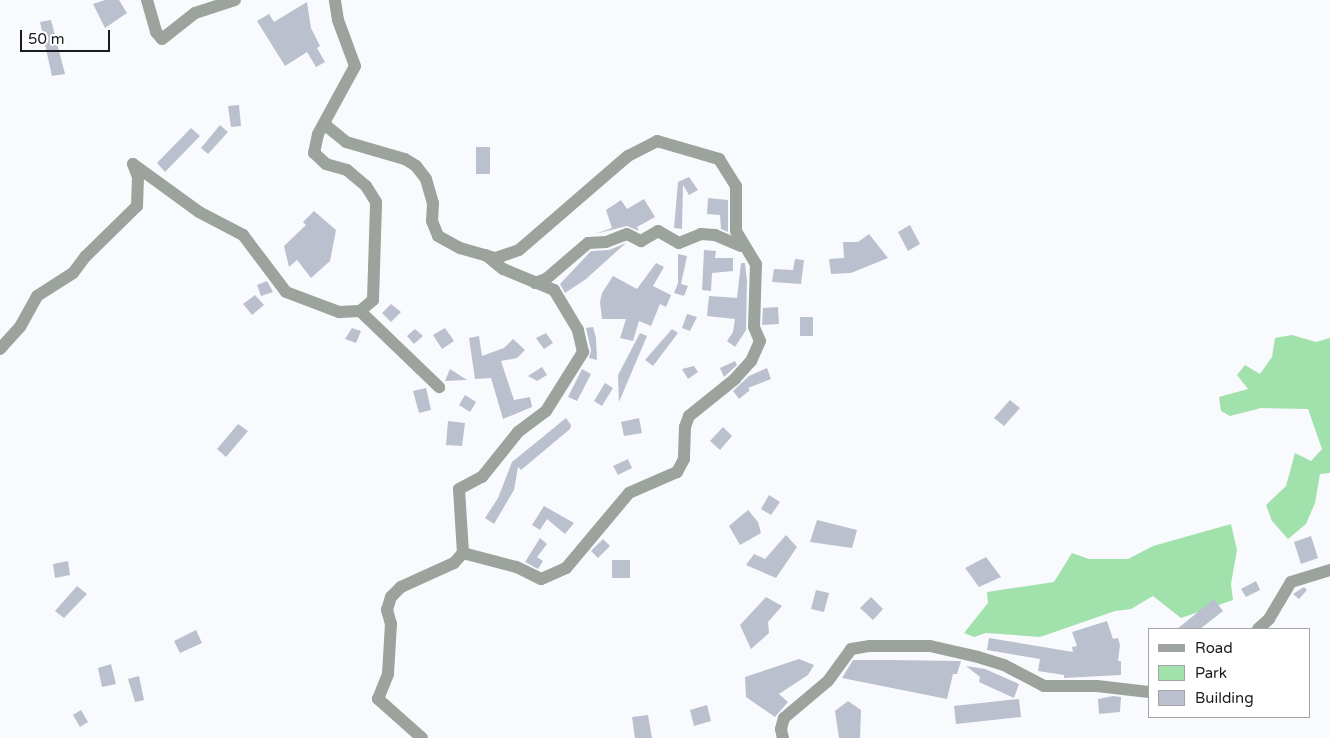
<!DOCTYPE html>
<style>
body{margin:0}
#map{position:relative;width:1330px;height:738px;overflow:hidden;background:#f9fafd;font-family:"Varela Round",sans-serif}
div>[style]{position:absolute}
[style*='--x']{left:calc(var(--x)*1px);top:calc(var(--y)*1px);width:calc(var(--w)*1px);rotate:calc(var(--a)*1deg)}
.green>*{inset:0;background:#a0e1ac}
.building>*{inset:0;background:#bbc0cf}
.minor>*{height:12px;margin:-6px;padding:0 6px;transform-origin:6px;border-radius:6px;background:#9ca29c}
span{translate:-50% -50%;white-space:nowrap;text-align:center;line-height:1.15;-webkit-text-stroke:4px #fff;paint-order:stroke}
.legend{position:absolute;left:1148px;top:628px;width:162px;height:90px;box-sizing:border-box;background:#fff;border:1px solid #a3a4a6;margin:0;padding:6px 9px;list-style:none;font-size:15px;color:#191b20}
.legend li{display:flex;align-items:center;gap:10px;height:25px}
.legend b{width:25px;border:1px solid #a3a4a6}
.scale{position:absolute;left:20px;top:30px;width:90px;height:22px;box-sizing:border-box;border:2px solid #191b20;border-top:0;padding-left:6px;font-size:15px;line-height:18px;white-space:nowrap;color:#191b20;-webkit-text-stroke:4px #fff;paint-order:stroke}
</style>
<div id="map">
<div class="green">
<i style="clip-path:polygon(1292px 335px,1316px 342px,1330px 338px,1330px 473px,1320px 474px,1315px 503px,1306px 524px,1288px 539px,1272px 521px,1266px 505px,1286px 486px,1295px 453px,1311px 461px,1322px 449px,1308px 409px,1261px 408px,1230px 416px,1221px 411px,1219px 397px,1248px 389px,1237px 375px,1245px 365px,1260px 374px,1272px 357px,1275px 338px)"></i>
<i style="clip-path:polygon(1231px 524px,1237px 550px,1231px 584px,1233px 600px,1181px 618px,1153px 596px,1131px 609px,1115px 611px,1040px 637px,986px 633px,974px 637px,964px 633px,988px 603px,987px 592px,1054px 582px,1072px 553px,1089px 559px,1128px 559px,1153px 546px)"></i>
</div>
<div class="building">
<i style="clip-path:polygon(105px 0,119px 0,127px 13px,105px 28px,93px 4px)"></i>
<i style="clip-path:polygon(307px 2px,311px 28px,320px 46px,317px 48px,325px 62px,316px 67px,307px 52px,285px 66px,257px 21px,269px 14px,274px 22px)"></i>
<i style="clip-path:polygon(51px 20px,65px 74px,52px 76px,40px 22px)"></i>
<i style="clip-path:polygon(239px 105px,241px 126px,231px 127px,228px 106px)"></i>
<i style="clip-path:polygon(220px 125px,228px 132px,208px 154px,201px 148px)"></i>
<i style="clip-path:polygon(191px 128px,200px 136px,165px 172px,157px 163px)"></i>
<i style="clip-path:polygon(476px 147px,490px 147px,490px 174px,476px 174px)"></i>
<i style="clip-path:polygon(689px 177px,698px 190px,689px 195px,683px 185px,682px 229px,674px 228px,678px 182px)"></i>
<i style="clip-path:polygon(708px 198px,728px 200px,728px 232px,721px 229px,720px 215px,707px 214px)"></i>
<i style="clip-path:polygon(644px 199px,655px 217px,637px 227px,639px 231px,627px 226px,595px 234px,612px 228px,606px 210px,621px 200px,627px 209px)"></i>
<i style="clip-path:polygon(314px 211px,336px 230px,330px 261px,311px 278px,297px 260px,289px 267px,284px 246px,306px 225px,303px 222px)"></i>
<i style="clip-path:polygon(910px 225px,920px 244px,908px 251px,898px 232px)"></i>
<i style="clip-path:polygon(869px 234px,888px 258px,851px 273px,831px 274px,829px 259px,844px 258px,843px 242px,858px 242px)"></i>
<i style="clip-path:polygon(626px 243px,586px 279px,565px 293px,560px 284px,591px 251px,609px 250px)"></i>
<i style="clip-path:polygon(704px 250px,716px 251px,715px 258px,733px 258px,733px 271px,712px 273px,711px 291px,702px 290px)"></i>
<i style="clip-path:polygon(678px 254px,687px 256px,681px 284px,688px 286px,684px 296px,674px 293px,678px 283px)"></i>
<i style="clip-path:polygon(795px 259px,804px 260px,801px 284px,772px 282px,774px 269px,793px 270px)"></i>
<i style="clip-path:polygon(656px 263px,664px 267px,653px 286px,671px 295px,666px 307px,660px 304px,651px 326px,639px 321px,633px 341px,620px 338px,626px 319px,602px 319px,600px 302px,602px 293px,613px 276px,637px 289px)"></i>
<i style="clip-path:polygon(741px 263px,745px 263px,747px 281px,746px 330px,735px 347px,727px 341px,733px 332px,735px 319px,707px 316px,709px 296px,737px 298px)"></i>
<i style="clip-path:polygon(267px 281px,273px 292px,261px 296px,257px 285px)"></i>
<i style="clip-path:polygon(255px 295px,264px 305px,252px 315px,243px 304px)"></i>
<i style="clip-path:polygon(391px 304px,401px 312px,391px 322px,382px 313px)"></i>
<i style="clip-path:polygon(778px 307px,779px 324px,762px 325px,763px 308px)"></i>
<i style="clip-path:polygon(687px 314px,697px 317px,690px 331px,682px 328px)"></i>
<i style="clip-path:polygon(800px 317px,813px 317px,813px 336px,800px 336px)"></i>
<i style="clip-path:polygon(593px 327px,596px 338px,597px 360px,589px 358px,591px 350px,586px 328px)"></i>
<i style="clip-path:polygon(352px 328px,361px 331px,356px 343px,345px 339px)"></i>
<i style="clip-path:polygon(445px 328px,454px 341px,442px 349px,433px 335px)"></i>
<i style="clip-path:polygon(415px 329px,423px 336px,414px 344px,407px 336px)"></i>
<i style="clip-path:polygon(672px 329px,678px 333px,653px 366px,645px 360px)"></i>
<i style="clip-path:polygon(546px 333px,553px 343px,544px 349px,536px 338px)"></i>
<i style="clip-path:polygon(640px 333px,647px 336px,619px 402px,618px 375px)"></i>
<i style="clip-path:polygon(479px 336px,482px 356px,504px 348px,513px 339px,525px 350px,517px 358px,501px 361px,514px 400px,530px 397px,532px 407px,503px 419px,491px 378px,475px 379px,469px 338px)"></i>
<i style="clip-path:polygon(735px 361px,737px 365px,724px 377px,720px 368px)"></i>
<i style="clip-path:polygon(694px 366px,698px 372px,688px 379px,682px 369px)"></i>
<i style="clip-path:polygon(542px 367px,547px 375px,537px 381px,528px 376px)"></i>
<i style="clip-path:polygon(767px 368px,771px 379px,748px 388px,750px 390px,739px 399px,733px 391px,749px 376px)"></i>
<i style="clip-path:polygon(450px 369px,467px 380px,445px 381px)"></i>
<i style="clip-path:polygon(582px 369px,591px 374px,577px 401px,568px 397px)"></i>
<i style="clip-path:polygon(605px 383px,613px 388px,602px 406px,594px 401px)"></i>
<i style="clip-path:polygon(426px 388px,431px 410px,419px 413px,413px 391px)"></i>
<i style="clip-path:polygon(465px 395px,476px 402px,470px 412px,459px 405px)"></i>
<i style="clip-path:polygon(1010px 400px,1020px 408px,1004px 426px,994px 418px)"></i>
<i style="clip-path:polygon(566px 418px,571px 425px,570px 429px,521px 470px,518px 467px,514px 490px,494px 524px,485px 518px,498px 498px,512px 462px)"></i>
<i style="clip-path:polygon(639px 418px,642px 433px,624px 436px,621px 422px)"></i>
<i style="clip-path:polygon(448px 421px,465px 423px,462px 446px,446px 445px)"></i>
<i style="clip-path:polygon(238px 424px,248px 431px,226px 457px,217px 449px)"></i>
<i style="clip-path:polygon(723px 427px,732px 436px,720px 450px,710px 441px)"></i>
<i style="clip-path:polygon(628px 459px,632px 468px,618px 475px,613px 466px)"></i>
<i style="clip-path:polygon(769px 495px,780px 502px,771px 515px,761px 509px)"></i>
<i style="clip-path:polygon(544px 506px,574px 523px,565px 534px,547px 519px,540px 530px,532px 525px)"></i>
<i style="clip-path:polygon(748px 510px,758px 522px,761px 533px,740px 545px,729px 526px)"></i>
<i style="clip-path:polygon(817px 520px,857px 530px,852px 548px,810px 542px)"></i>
<i style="clip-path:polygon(786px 535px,797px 547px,776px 578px,746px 565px,754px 554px,765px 559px)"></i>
<i style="clip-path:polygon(1311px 536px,1318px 558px,1301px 564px,1294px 542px)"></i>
<i style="clip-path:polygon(540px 538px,547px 544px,537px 557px,543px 561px,538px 569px,525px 562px)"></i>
<i style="clip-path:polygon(603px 539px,610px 546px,598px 558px,591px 551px)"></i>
<i style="clip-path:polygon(986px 557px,1001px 577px,979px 587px,965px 568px)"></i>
<i style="clip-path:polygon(612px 560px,630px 560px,630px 578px,612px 578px)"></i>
<i style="clip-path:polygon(68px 561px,70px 575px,55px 578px,53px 564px)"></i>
<i style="clip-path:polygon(1256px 581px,1260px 590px,1246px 597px,1241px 589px)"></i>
<i style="clip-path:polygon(77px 586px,87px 594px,64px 618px,55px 611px)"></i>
<i style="clip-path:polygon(1304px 587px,1307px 590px,1299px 599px,1293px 594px)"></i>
<i style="clip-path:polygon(816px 590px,829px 593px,824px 612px,811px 609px)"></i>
<i style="clip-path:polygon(766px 597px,782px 606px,768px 622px,769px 633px,751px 649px,740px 625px)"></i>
<i style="clip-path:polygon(871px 597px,883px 609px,873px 620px,860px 608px)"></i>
<i style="clip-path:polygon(1214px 599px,1223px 611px,1200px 629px,1177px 629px)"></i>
<i style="clip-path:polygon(1107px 621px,1113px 639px,1118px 638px,1120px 645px,1118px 661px,1121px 661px,1121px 675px,1064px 678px,1064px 675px,1038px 671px,1040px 659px,987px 650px,989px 638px,1073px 652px,1072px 647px,1077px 646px,1072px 632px)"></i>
<i style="clip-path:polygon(196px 630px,202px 643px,180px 653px,174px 641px)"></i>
<i style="clip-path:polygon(799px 659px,814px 665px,808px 675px,779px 694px,788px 702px,775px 717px,746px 697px,745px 677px)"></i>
<i style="clip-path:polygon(853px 660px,889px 660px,961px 661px,957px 674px,953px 674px,947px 699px,842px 678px)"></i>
<i style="clip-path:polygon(111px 664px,116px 684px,102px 687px,98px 668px)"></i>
<i style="clip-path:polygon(966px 666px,985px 669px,1019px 684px,1014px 698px,979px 682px,980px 677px)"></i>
<i style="clip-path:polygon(139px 676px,144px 700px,135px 702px,128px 679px)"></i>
<i style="clip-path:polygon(1113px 696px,1121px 697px,1120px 712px,1099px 714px,1098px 699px)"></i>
<i style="clip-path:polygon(1019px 699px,1021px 717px,956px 724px,954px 706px)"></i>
<i style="clip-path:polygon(848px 701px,861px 710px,860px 738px,839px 738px,835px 711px)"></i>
<i style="clip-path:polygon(707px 705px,711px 721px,694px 726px,690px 710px)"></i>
<i style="clip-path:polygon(81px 710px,88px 722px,80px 727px,73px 715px)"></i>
<i style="clip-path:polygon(648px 715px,652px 738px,635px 738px,632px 717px)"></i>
</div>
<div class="minor">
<i style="--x:147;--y:0;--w:33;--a:74"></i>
<i style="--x:156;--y:32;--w:9;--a:49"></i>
<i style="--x:162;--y:39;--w:42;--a:-38.2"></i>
<i style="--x:195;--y:13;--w:42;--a:-18"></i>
<i style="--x:324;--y:124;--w:28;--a:39"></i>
<i style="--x:346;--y:142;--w:61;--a:16.1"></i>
<i style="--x:405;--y:159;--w:13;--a:32"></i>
<i style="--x:416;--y:166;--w:16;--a:52"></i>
<i style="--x:426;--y:179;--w:25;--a:74"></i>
<i style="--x:433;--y:203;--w:18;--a:93"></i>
<i style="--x:432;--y:221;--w:16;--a:68"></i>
<i style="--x:438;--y:236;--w:25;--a:29"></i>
<i style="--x:460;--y:248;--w:37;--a:16"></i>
<i style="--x:496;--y:258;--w:24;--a:-19"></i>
<i style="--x:519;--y:250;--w:144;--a:-40.8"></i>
<i style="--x:628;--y:156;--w:33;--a:-27"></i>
<i style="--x:657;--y:141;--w:65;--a:16.2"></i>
<i style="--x:719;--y:159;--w:32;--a:58"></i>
<i style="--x:736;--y:186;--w:45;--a:90"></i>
<i style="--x:736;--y:231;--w:39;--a:59"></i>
<i style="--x:756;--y:264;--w:63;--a:91.8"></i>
<i style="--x:754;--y:327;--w:15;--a:67"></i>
<i style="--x:760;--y:341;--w:22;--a:114"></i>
<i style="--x:751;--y:361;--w:24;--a:132"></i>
<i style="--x:735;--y:379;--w:59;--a:141.2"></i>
<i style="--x:689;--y:416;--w:12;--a:110"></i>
<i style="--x:685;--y:427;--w:32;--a:92"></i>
<i style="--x:684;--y:459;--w:15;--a:118"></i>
<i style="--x:677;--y:472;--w:52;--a:156.4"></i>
<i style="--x:629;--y:493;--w:98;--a:130"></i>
<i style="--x:566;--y:568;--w:27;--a:156"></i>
<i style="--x:541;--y:579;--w:28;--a:-154"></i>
<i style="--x:516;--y:567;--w:55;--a:-165.2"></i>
<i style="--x:535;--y:283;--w:12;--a:-20"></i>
<i style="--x:546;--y:279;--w:55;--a:-40.6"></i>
<i style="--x:588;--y:243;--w:18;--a:-3"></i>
<i style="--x:606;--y:242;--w:22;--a:-21"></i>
<i style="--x:627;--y:234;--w:16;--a:27"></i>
<i style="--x:641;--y:241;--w:20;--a:-30"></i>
<i style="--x:658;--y:231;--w:24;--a:30"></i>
<i style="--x:679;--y:243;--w:24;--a:-22"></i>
<i style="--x:701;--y:234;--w:14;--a:4"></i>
<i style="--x:715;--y:235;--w:28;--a:23"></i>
<i style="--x:360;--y:311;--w:110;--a:43.9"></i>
<i style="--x:0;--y:349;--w:30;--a:-48"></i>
<i style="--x:20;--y:327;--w:35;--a:-61"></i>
<i style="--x:37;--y:296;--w:43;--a:-32.6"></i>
<i style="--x:73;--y:273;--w:21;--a:-53"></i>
<i style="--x:86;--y:256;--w:71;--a:-44.4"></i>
<i style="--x:137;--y:206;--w:29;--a:-88"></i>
<i style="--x:138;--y:177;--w:14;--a:-111"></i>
<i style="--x:133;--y:164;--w:82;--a:36"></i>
<i style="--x:199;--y:212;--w:50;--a:27.6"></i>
<i style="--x:243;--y:235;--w:71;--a:53"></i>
<i style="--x:286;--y:292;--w:57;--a:20.7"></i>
<i style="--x:339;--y:312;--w:21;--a:-3"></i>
<i style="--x:360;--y:311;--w:17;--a:-40"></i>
<i style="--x:373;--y:300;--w:98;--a:-88.2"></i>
<i style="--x:376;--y:202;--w:19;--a:-122"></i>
<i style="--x:366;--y:186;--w:25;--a:-140"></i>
<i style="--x:347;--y:170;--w:22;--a:-164"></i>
<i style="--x:326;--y:164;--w:16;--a:-137"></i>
<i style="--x:314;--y:153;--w:19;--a:-78"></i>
<i style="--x:318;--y:134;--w:77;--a:-61.4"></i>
<i style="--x:355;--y:66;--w:49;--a:-110.3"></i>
<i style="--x:338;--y:20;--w:20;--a:-99"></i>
<i style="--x:1258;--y:629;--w:15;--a:-42"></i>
<i style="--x:1269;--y:619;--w:43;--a:-59.3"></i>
<i style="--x:1291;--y:582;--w:41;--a:-17.1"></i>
<i style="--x:422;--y:738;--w:59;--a:-138.4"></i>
<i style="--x:378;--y:699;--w:27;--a:-68"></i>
<i style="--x:388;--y:674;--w:50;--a:-86.6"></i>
<i style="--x:391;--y:624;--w:15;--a:-106"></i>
<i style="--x:387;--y:610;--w:14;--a:-73"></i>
<i style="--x:391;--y:597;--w:14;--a:-45"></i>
<i style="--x:401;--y:587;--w:58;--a:-24.4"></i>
<i style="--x:454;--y:563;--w:13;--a:-48"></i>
<i style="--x:463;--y:553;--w:64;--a:-93.6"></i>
<i style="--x:459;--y:489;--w:26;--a:-28"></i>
<i style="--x:482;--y:477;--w:58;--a:-51.3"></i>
<i style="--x:518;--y:432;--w:35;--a:-37"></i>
<i style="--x:546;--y:411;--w:70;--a:-57.9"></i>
<i style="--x:583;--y:352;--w:23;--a:-103"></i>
<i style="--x:578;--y:330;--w:47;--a:-121"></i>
<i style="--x:554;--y:290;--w:55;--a:-157.6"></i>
<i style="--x:503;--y:269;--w:22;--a:-141"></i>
<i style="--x:783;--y:738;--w:9;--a:-103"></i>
<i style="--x:781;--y:729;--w:11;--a:-75"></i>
<i style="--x:784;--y:718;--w:57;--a:-40.1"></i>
<i style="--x:828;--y:681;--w:39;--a:-54"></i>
<i style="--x:851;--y:649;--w:18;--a:-9"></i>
<i style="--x:869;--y:646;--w:61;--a:0"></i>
<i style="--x:930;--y:646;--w:49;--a:12.9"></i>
<i style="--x:978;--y:657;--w:27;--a:17"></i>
<i style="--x:1004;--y:665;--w:45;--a:27.7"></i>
<i style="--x:1044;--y:686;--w:53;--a:0"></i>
<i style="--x:1097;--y:686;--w:52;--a:6.6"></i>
</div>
<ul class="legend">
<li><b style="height:6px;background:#9ca29c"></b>Road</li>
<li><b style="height:14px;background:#a0e1ac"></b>Park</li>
<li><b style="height:14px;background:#bbc0cf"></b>Building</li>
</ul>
<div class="scale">50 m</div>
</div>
